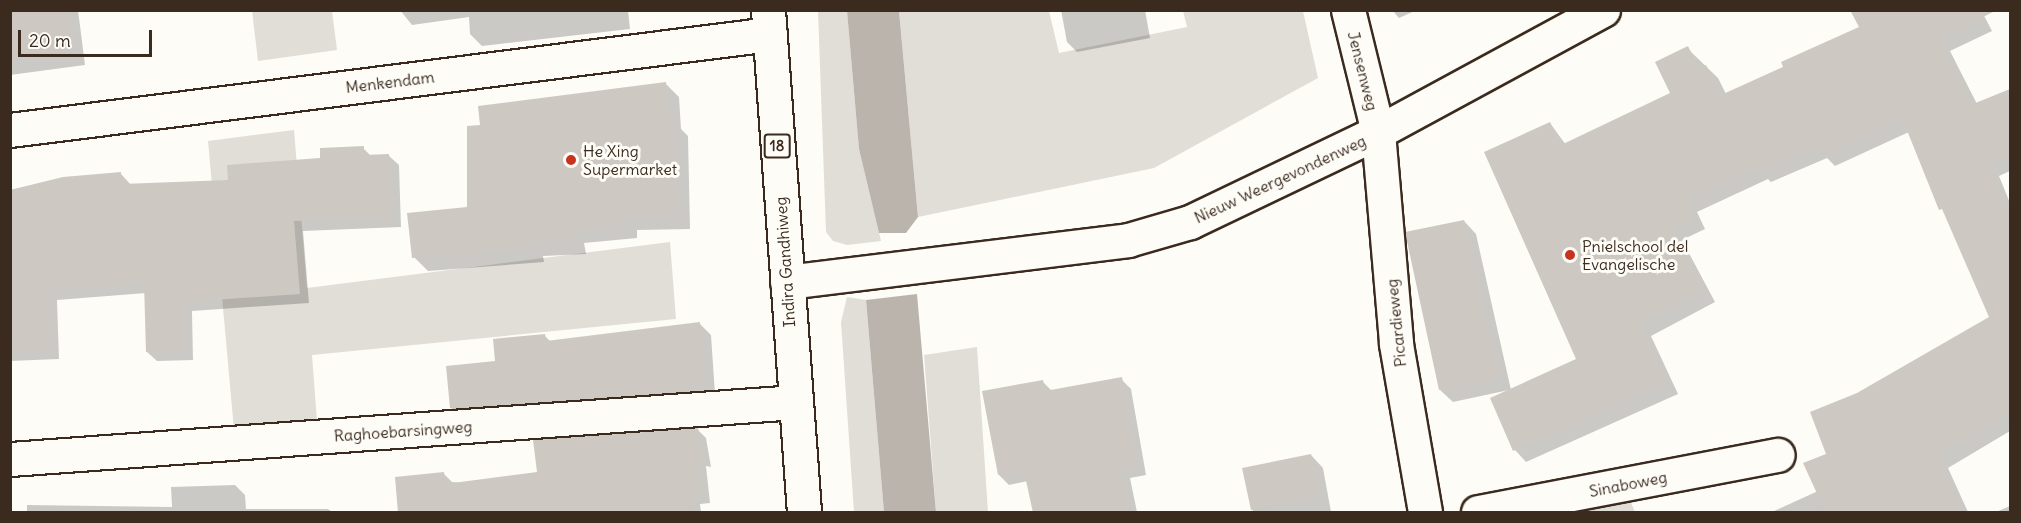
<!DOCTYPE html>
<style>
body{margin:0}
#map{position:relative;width:2021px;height:523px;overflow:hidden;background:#fdfcf7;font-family:Delius,sans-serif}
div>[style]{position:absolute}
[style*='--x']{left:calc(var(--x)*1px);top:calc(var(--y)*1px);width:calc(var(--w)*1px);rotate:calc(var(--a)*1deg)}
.green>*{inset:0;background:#e1ded7}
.water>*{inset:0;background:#bbb4ad}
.shadow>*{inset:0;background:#0003}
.building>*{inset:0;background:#cdc8c2}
.roads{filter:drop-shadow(2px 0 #3b2a1e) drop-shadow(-2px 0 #3b2a1e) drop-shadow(0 2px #3b2a1e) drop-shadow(0 -2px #3b2a1e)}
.minor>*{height:33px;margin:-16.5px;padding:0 16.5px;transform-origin:16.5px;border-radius:16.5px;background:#fdfcf7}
.major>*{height:33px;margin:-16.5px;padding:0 16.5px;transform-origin:16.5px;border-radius:16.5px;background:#fdfcf7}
.dots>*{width:16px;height:16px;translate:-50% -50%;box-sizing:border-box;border:3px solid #fdfcf7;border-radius:50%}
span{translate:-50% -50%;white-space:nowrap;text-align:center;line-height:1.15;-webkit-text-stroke:6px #fdfcf7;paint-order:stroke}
.shield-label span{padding:2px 4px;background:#fdfcf7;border:2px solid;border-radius:4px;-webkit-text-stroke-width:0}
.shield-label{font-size:15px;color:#3b2a1e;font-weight:700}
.street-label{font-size:16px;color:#3b2a1e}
.poi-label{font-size:16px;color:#3b2a1e}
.left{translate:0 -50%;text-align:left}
.frame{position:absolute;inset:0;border:12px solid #3b2a1e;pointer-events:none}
.scale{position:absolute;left:18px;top:30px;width:134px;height:27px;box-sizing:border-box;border:3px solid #3b2a1e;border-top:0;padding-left:8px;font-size:18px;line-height:21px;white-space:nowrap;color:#3b2a1e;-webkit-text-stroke:4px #fdfcf7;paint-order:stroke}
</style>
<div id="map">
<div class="green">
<i style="clip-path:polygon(252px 11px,332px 11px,337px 50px,258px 61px)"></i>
<i style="clip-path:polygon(818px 11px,847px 11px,859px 149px,881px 241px,847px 245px,833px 241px,826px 232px)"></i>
<i style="clip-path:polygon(899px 11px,1049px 11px,1059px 53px,1187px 27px,1183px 11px,1303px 11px,1318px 78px,1154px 168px,918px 217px)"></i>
<i style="clip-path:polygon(294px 130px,307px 288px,670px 242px,676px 319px,312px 355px,317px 421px,234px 430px,208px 141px)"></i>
<i style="clip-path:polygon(847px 297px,866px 300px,884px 512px,854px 512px,841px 322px)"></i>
<i style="clip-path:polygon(977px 347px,988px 512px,936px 512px,924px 355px)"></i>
<i style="clip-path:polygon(1629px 498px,1635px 512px,1542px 512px)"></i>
</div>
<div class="water">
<i style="clip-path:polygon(847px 11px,899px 11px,918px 217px,906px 233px,879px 233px,859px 149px)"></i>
<i style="clip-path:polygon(917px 294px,936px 512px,884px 512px,866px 300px)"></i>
</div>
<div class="shadow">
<i style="clip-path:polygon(10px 10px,78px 10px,85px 65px,10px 75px)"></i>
<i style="clip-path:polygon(400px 10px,628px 10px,630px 29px,482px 46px,470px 34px,469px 17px,412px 25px)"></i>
<i style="clip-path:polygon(1061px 10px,1145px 10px,1150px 38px,1077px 52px,1067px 42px)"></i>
<i style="clip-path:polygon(1392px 10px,1417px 10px,1399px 18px)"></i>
<i style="clip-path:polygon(1981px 10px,1992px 31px,1950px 51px,1977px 104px,2010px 91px,2010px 171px,1999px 176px,2010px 203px,2010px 431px,1948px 468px,1968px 512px,1772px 512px,1818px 491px,1828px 455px,1858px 395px,1991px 318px,1909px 132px,1835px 166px,1827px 158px,1771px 182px,1768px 179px,1697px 212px,1705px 229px,1682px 240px,1715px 302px,1651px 336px,1678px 394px,1526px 462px,1515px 450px,1492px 399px,1509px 390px,1453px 402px,1440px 390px,1464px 221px,1476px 234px,1511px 390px,1578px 360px,1550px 123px,1566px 145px,1672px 93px,1687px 48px,1718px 78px,1726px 94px)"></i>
<i style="clip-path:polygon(665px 83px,679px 97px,681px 129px,688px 136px,690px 229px,637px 230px,637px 238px,584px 243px,586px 254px,543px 256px,544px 262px,428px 271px,414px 257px,468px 208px,482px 127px)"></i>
<i style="clip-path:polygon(363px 148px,371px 156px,389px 156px,399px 165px,401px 227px,303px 231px,309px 303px,192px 311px,193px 360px,157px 361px,147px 352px,146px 293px,57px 300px,59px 359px,10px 361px,10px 190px,121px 174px,131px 185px,230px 181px)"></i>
<i style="clip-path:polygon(699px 323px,711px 335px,715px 394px,463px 419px,451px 408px,497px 362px,545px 336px,551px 342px)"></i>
<i style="clip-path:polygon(1121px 379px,1131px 389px,1146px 475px,1130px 478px,1137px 512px,1034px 512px,1028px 481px,1009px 485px,999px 475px,1042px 381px,1052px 391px)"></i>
<i style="clip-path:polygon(697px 429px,706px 438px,711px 467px,706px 466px,710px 503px,700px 504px,701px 512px,400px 512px,444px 474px,452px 482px,461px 483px,539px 473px)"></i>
<i style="clip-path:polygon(1311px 455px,1323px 468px,1331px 512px,1253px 512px,1244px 469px)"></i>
<i style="clip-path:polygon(235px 485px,245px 495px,246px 509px,328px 509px,332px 512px,27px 512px,27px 505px,172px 507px,171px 487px)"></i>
<i style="clip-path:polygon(2010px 506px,2010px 512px,1996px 512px)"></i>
</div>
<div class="building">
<i style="clip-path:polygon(10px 10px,67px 10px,72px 51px,10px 59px)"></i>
<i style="clip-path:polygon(1850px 10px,1997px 10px,1939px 39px,1973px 104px,2010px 89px,2010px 155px,1989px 164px,2010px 216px,2010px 412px,1938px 456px,1963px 513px,1826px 513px,1803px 463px,1826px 454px,1810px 412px,1857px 393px,1989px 317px,1942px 209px,1939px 210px,1902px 118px,1822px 155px,1818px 146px,1758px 171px,1757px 168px,1687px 200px,1695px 217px,1672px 228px,1704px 290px,1641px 324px,1667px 382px,1513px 451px,1490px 398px,1576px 359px,1484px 152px,1550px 122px,1561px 145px,1670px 93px,1655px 62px,1688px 46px,1699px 68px,1706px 65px,1721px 95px,1783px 67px,1781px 62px,1859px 27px)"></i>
<i style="clip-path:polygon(666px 82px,668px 120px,674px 120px,677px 215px,624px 217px,624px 224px,571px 230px,573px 241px,530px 242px,531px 249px,412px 258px,407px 213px,467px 207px,467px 126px,480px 125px,478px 106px)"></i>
<i style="clip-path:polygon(364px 146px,364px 155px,389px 154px,392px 218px,294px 221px,300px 294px,183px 302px,184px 351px,146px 352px,144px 283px,48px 290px,50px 350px,13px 352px,10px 190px,63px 177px,121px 172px,122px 184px,228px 180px,227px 165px,320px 158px,320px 148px)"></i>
<i style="clip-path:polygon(1464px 220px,1499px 377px,1439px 390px,1405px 232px)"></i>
<i style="clip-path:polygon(700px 322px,704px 383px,690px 384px,692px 391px,450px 408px,446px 366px,495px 361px,493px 339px,545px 334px,546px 341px)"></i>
<i style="clip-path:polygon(1122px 377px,1137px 466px,1121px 468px,1130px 513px,1033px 513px,1024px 471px,998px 475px,982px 391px,1043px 380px,1045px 391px)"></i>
<i style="clip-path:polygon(698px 428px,703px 459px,698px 458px,702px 494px,692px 495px,694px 513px,398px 513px,395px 477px,444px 472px,445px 484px,537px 472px,533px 440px)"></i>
<i style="clip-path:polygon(1311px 454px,1319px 496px,1251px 510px,1242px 468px)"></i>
</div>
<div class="roads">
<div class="minor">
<i style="--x:1348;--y:10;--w:126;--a:76.2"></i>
<i style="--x:1378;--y:132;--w:213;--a:85.1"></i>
<i style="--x:1396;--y:344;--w:170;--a:80.2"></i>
<i style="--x:10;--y:130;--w:766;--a:-7.2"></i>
<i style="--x:787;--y:282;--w:344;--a:-7"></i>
<i style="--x:1128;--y:240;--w:65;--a:-16.2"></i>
<i style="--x:1190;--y:222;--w:208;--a:-25.6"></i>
<i style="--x:1378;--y:132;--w:256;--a:-28.5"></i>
<i style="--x:10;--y:459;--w:787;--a:-4.15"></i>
<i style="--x:1478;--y:512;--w:305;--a:-10.8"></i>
</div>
<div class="major">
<i style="--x:768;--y:10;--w:503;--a:85.9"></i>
</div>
</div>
<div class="dots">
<i style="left:571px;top:160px;background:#c8321e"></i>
<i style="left:1570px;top:255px;background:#c8321e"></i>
</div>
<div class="shield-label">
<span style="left:777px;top:146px">18</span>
</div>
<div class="street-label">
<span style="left:1363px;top:71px;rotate:76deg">Jensenweg</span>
<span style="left:390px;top:82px;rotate:-7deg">Menkendam</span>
<span style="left:1280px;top:179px;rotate:-25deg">Nieuw Weergevondenweg</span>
<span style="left:785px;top:262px;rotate:-94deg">Indira Gandhiweg</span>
<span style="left:1396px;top:323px;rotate:-96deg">Picardieweg</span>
<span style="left:403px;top:431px;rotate:-4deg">Raghoebarsingweg</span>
<span style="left:1628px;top:484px;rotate:-11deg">Sinaboweg</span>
</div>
<div class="poi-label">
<span class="left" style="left:583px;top:160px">He Xing<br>Supermarket</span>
<span class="left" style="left:1582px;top:255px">Pnielschool del<br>Evangelische</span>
</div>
<div class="frame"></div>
<div class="scale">20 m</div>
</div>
